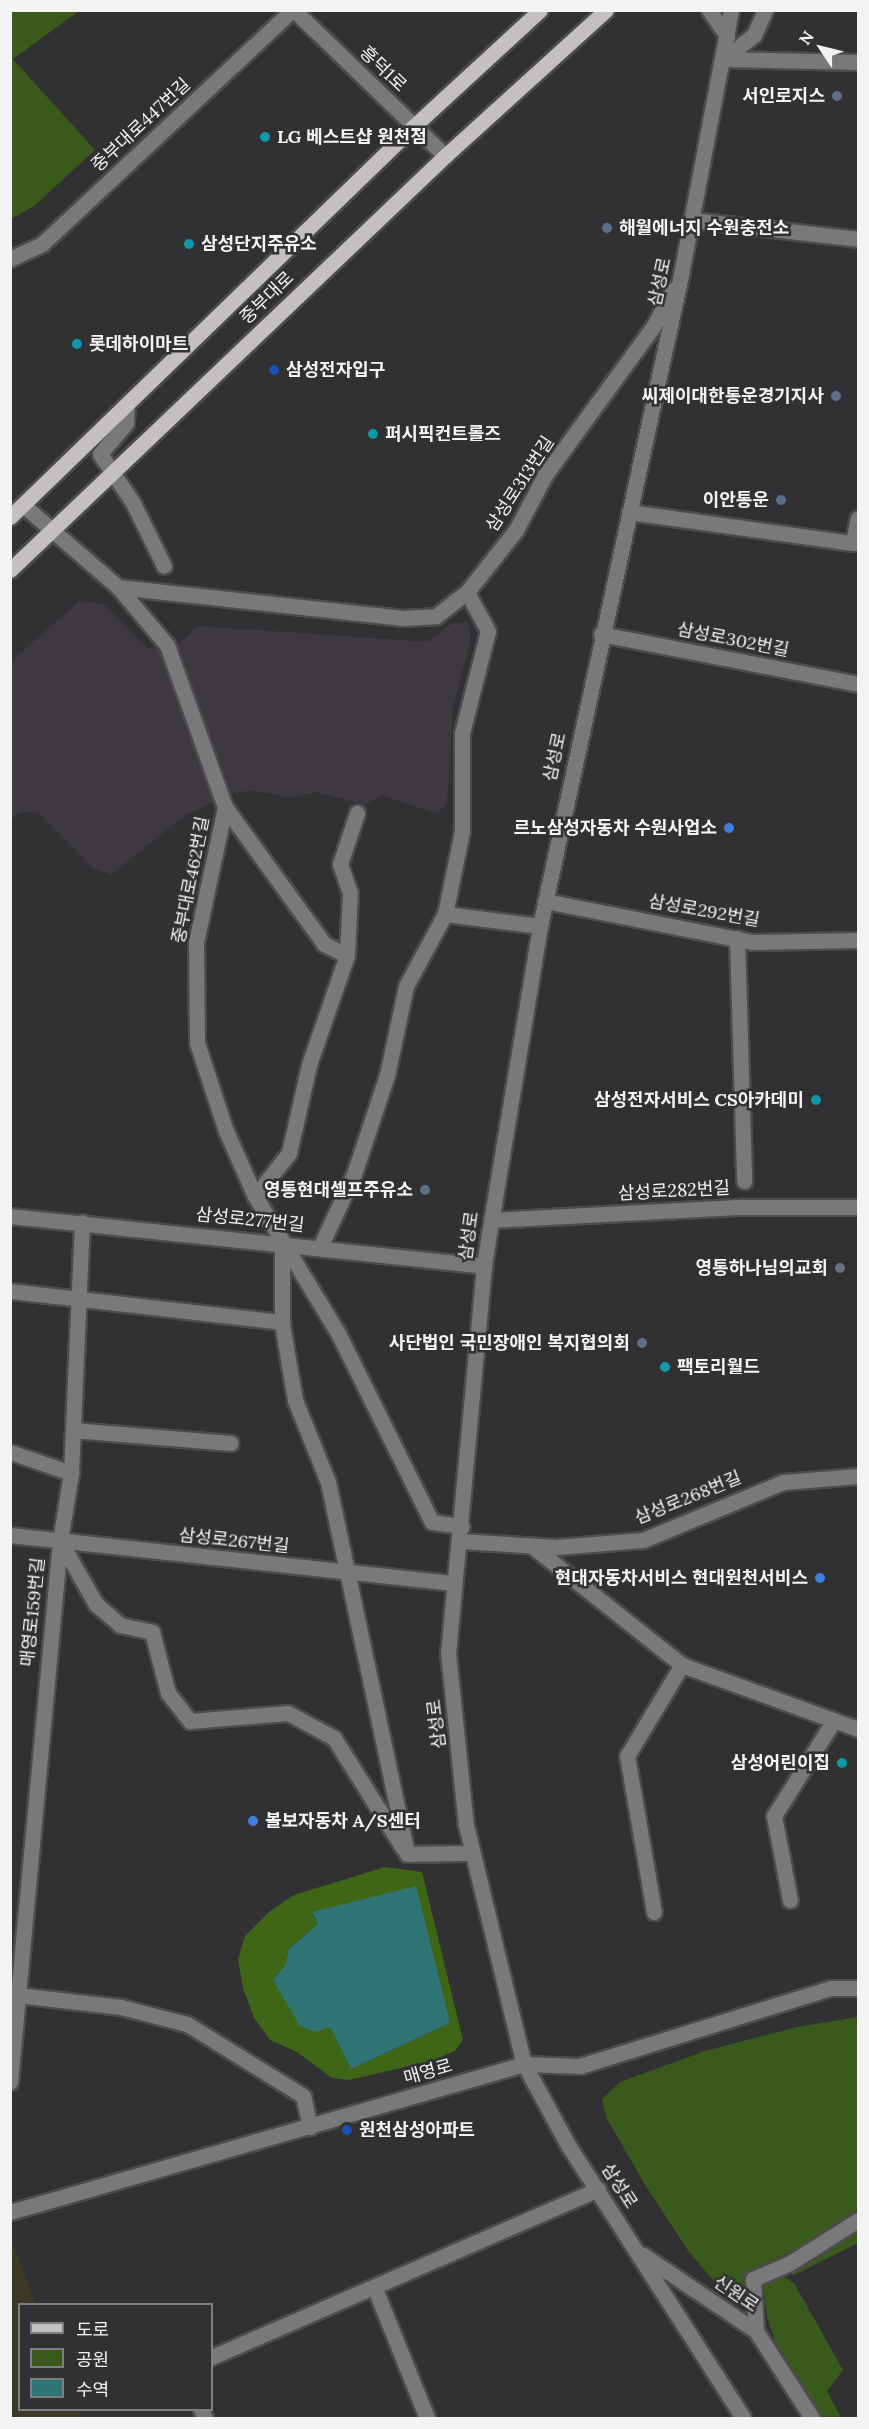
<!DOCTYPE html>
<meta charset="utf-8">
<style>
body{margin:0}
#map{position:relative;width:869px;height:2429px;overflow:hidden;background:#313032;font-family:Lora,"Noto Sans KR",serif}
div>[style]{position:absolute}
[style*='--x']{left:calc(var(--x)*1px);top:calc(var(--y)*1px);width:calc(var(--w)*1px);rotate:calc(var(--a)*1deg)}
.built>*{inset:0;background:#3e3940}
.industrial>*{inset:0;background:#3e3826}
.green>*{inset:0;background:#3a5a1c}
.forest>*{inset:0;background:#3f6517}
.water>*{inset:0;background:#307576}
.roads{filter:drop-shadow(2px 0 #4c4b4d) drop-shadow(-2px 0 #4c4b4d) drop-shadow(0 2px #4c4b4d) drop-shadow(0 -2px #4c4b4d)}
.minor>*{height:15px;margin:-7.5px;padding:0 7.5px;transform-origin:7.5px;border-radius:7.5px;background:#7a7979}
.major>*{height:15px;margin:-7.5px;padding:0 7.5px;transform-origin:7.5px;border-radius:7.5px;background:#c4c0c1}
.dots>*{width:16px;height:16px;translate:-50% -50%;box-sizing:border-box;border:3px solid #313032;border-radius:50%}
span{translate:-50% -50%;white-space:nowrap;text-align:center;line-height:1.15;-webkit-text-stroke:5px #313032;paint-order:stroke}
.street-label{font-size:18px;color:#f4f3f4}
.poi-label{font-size:18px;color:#f4f3f4;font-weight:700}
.right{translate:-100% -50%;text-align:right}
.left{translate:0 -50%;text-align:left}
.frame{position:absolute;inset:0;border:12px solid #f4f3f4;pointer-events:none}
.legend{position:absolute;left:18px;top:2303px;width:195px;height:108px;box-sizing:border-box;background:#313032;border:2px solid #7f7e80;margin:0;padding:8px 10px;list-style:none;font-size:18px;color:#f4f3f4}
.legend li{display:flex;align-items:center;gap:12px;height:30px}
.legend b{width:30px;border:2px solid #7f7e80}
.north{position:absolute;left:791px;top:18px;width:60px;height:60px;-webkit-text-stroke:4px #313032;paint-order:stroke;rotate:305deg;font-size:16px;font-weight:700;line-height:24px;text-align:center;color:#f4f3f4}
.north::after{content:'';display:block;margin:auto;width:21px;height:27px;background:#f4f3f4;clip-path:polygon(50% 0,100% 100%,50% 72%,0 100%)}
</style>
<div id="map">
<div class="built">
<i style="clip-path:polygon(81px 600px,105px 605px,148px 649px,179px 644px,198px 626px,415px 641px,429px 641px,451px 624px,468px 621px,471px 639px,453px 707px,447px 805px,436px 813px,381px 795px,365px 805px,317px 792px,288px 798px,253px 790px,229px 794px,184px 816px,111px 875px,94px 869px,37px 811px,19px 813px,11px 820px,10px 662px)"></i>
</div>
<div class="industrial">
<i style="clip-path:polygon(11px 2237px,35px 2304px,20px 2304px,20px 2410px,79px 2410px,84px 2418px,11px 2418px)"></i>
</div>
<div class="green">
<i style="clip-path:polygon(11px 10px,79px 11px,13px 59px,95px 150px,34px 206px,11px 219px)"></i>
<i style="clip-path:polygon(858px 2017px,858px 2209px,804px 2245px,752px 2270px,741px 2293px,726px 2295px,689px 2252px,644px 2183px,606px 2117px,602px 2099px,620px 2082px,705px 2051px,797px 2027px)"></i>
<i style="clip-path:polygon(858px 2228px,858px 2243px,794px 2275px,786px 2272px)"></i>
<i style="clip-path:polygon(773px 2270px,794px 2283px,843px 2370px,827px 2391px,841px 2418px,816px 2418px,782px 2362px,767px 2317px,763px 2282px)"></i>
</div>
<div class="forest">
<i style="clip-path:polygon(evenodd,385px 1867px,422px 1872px,463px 2040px,455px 2051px,431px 2061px,349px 2080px,332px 2078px,297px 2052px,270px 2040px,254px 2018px,243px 1988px,238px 1959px,245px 1936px,270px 1911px,294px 1895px,385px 1867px,312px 1913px,450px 2023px,351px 2069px,330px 2027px,273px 1980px,286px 1964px,288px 1950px,318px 1924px,312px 1913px)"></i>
</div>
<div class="water">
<i style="clip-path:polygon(416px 1886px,450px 2023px,351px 2069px,330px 2027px,315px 2032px,300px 2026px,273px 1980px,286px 1964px,288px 1950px,318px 1924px,312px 1912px)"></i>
</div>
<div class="roads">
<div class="minor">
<i style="--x:294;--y:10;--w:210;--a:44"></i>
<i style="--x:709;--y:10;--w:32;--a:55"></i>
<i style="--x:731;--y:10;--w:270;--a:100.7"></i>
<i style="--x:681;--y:275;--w:666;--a:102.22"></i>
<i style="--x:540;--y:926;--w:345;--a:99.4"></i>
<i style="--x:484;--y:1266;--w:388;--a:95.3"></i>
<i style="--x:448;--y:1652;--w:174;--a:84.1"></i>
<i style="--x:466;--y:1825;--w:246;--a:76.4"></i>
<i style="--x:524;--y:2064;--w:92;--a:61.5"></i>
<i style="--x:568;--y:2145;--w:324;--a:57.3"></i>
<i style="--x:724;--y:59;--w:134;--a:1.3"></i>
<i style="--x:724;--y:59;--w:38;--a:-39"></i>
<i style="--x:754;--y:35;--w:27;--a:-66"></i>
<i style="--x:692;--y:220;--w:167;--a:6.5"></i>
<i style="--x:10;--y:259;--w:35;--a:-25"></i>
<i style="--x:42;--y:244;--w:342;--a:-43.1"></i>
<i style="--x:127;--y:404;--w:19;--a:93"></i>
<i style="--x:126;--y:423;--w:40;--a:130"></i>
<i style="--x:100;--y:454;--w:59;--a:56"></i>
<i style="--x:133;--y:503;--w:70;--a:63.8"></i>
<i style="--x:23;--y:505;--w:125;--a:40.8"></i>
<i style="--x:118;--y:587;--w:76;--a:49.8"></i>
<i style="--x:167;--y:645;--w:172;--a:70.3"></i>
<i style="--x:225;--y:807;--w:138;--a:102.1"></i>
<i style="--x:196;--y:942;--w:101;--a:89.4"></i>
<i style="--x:197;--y:1043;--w:93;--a:71.8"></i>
<i style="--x:226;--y:1131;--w:71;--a:66"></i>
<i style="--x:255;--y:1196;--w:160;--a:58.8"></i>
<i style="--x:338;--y:1333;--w:211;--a:63.6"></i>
<i style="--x:432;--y:1522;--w:30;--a:8"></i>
<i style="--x:629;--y:512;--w:226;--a:7.9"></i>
<i style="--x:853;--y:543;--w:25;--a:-79"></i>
<i style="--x:118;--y:587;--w:287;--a:6.2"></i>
<i style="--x:403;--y:618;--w:33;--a:-3"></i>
<i style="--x:436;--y:616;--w:39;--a:-38"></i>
<i style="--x:467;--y:592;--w:79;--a:-51.7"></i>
<i style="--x:516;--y:530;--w:62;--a:-62.2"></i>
<i style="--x:545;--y:475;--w:183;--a:-53.9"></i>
<i style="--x:653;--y:327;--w:42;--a:-61.6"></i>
<i style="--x:601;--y:634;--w:262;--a:11"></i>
<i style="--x:225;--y:807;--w:169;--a:54.1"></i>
<i style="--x:324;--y:944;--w:25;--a:26"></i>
<i style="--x:347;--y:955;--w:116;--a:109.1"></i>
<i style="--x:309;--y:1065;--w:90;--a:102.8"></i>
<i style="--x:289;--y:1153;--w:55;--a:128.3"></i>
<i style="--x:545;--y:901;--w:212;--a:11.2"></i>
<i style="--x:753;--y:942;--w:105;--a:-1.1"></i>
<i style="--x:445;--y:914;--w:96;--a:7.2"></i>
<i style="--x:737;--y:938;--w:243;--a:88.3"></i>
<i style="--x:347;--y:955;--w:62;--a:-87.2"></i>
<i style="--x:350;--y:893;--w:31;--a:-109"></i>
<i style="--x:340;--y:864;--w:54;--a:-71.6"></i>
<i style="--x:10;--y:1216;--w:477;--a:6"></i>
<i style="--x:491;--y:1220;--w:252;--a:-3"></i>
<i style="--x:743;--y:1207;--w:115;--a:0"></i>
<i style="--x:282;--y:1243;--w:81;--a:90"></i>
<i style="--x:282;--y:1324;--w:77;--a:80.3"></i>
<i style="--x:295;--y:1400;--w:88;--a:68.1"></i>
<i style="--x:328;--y:1482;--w:380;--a:78"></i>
<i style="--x:407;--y:1854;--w:65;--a:-0.9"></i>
<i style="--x:320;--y:1247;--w:81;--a:-65"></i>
<i style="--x:354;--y:1174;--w:104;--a:-71.6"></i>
<i style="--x:387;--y:1075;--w:91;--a:-77.9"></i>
<i style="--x:406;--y:986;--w:82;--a:-61.6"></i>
<i style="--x:445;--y:914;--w:85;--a:-78.4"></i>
<i style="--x:462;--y:831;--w:98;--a:-90"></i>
<i style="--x:462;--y:733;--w:105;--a:-75.7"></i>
<i style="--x:488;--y:631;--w:44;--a:-118.3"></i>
<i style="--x:10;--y:1291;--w:274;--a:6.5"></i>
<i style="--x:73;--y:1430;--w:158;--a:4.7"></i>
<i style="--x:10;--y:1452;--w:65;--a:19"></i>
<i style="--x:10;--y:1535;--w:446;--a:6.2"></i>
<i style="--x:60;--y:1541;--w:73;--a:60.3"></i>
<i style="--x:96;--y:1604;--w:32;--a:41"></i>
<i style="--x:120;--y:1625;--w:33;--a:12"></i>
<i style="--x:152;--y:1632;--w:63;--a:75.3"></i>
<i style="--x:168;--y:1693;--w:36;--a:52"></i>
<i style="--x:190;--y:1721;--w:98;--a:-4.7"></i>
<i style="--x:288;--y:1713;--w:52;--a:28.5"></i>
<i style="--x:334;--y:1738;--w:130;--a:57.9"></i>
<i style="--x:459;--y:1541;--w:97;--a:3.5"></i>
<i style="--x:556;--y:1547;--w:87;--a:-4.6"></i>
<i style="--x:643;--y:1540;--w:152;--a:-22.5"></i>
<i style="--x:783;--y:1482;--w:75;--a:-4.6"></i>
<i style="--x:532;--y:1546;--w:191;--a:38.4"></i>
<i style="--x:682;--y:1665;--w:187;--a:20"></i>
<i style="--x:790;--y:1900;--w:86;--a:-100.8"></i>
<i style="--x:774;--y:1816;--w:113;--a:-58"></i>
<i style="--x:654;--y:1912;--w:158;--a:-99.8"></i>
<i style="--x:627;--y:1756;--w:106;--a:-58.9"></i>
<i style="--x:17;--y:1995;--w:105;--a:6.6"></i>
<i style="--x:121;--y:2007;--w:68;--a:14.4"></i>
<i style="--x:187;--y:2024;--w:137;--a:31.8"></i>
<i style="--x:303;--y:2096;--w:32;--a:77"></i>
<i style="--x:10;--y:2082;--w:543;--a:-84.72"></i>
<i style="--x:60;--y:1541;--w:69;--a:-80.8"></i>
<i style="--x:71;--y:1473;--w:251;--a:-87.5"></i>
<i style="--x:10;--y:2212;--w:535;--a:-16.06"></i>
<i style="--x:524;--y:2064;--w:56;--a:2"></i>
<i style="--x:580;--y:2066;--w:263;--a:-17.3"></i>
<i style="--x:831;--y:1988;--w:27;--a:0"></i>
<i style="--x:643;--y:2255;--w:136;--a:33.9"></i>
<i style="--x:756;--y:2331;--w:103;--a:57.2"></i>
<i style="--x:375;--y:2289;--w:139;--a:68"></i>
<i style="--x:756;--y:2331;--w:52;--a:-93.3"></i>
<i style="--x:753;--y:2279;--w:40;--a:-23.4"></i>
<i style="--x:790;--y:2263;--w:80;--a:-32.3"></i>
<i style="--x:212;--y:2357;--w:421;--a:-23.5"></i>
<i style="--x:201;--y:2410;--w:9;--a:63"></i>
</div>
<div class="major">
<i style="--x:10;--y:517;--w:562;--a:-44.06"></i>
<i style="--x:414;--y:126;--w:171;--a:-42.6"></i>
<i style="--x:10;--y:570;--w:601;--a:-43.58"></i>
<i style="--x:445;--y:156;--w:217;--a:-42.2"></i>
</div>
</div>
<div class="dots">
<i style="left:837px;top:96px;background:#5c6f8a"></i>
<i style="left:265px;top:137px;background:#0f9aa8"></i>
<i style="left:607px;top:228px;background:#5c6f8a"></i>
<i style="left:189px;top:244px;background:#0f9aa8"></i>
<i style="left:77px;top:344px;background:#0f9aa8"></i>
<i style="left:274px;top:370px;background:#1a4fb4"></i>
<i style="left:836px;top:396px;background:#5c6f8a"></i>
<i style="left:373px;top:434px;background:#0f9aa8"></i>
<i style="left:781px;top:500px;background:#5c6f8a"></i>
<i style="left:729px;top:828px;background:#3f7fe0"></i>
<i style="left:816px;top:1100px;background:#0f9aa8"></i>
<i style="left:425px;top:1190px;background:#5c6f8a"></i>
<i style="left:840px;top:1268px;background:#6b7280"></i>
<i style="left:642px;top:1343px;background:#5c6f8a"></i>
<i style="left:665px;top:1367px;background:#0f9aa8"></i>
<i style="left:820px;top:1578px;background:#3f7fe0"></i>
<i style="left:842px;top:1763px;background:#0f9aa8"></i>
<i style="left:253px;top:1821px;background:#3f7fe0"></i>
<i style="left:347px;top:2130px;background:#1a4fb4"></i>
</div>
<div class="street-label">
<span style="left:383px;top:69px;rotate:44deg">흥덕1로</span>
<span style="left:141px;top:125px;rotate:-43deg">중부대로447번길</span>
<span style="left:660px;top:282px;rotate:-78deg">삼성로</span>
<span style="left:267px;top:298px;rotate:-44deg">중부대로</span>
<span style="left:520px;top:484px;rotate:-57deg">삼성로313번길</span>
<span style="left:733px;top:640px;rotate:11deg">삼성로302번길</span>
<span style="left:555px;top:757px;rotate:-78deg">삼성로</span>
<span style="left:191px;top:880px;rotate:-79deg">중부대로462번길</span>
<span style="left:704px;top:911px;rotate:10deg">삼성로292번길</span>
<span style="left:674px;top:1191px;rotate:-3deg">삼성로282번길</span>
<span style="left:250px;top:1220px;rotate:6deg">삼성로277번길</span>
<span style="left:469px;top:1236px;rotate:-82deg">삼성로</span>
<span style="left:688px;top:1498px;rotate:-22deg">삼성로268번길</span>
<span style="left:234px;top:1541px;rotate:6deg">삼성로267번길</span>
<span style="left:33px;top:1612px;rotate:-84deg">매영로159번길</span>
<span style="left:437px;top:1724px;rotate:-97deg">삼성로</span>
<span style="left:428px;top:2072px;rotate:-16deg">매영로</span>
<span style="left:619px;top:2186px;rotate:57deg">삼성로</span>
<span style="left:736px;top:2294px;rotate:34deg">신원로</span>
</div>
<div class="poi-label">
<span class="right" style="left:825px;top:96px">서인로지스</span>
<span class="left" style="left:277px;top:137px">LG 베스트샵 원천점</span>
<span class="left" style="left:619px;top:228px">해월에너지 수원충전소</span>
<span class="left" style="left:201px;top:244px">삼성단지주유소</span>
<span class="left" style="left:89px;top:344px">롯데하이마트</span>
<span class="left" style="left:286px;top:370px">삼성전자입구</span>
<span class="right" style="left:824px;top:396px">씨제이대한통운경기지사</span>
<span class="left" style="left:385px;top:434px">퍼시픽컨트롤즈</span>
<span class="right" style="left:769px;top:500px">이안통운</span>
<span class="right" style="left:717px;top:828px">르노삼성자동차 수원사업소</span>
<span class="right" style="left:804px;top:1100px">삼성전자서비스 CS아카데미</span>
<span class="right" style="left:413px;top:1190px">영통현대셀프주유소</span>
<span class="right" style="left:828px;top:1268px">영통하나님의교회</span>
<span class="right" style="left:630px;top:1343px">사단법인 국민장애인 복지협의회</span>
<span class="left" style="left:677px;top:1367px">팩토리월드</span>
<span class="right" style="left:808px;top:1578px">현대자동차서비스 현대원천서비스</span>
<span class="right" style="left:830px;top:1763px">삼성어린이집</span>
<span class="left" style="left:265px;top:1821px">볼보자동차 A/S센터</span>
<span class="left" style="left:359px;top:2130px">원천삼성아파트</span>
</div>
<div class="frame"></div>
<ul class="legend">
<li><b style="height:8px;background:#c4c0c1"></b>도로</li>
<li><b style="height:16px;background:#3a5a1c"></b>공원</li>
<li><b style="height:16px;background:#307576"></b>수역</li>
</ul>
<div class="north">N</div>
</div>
